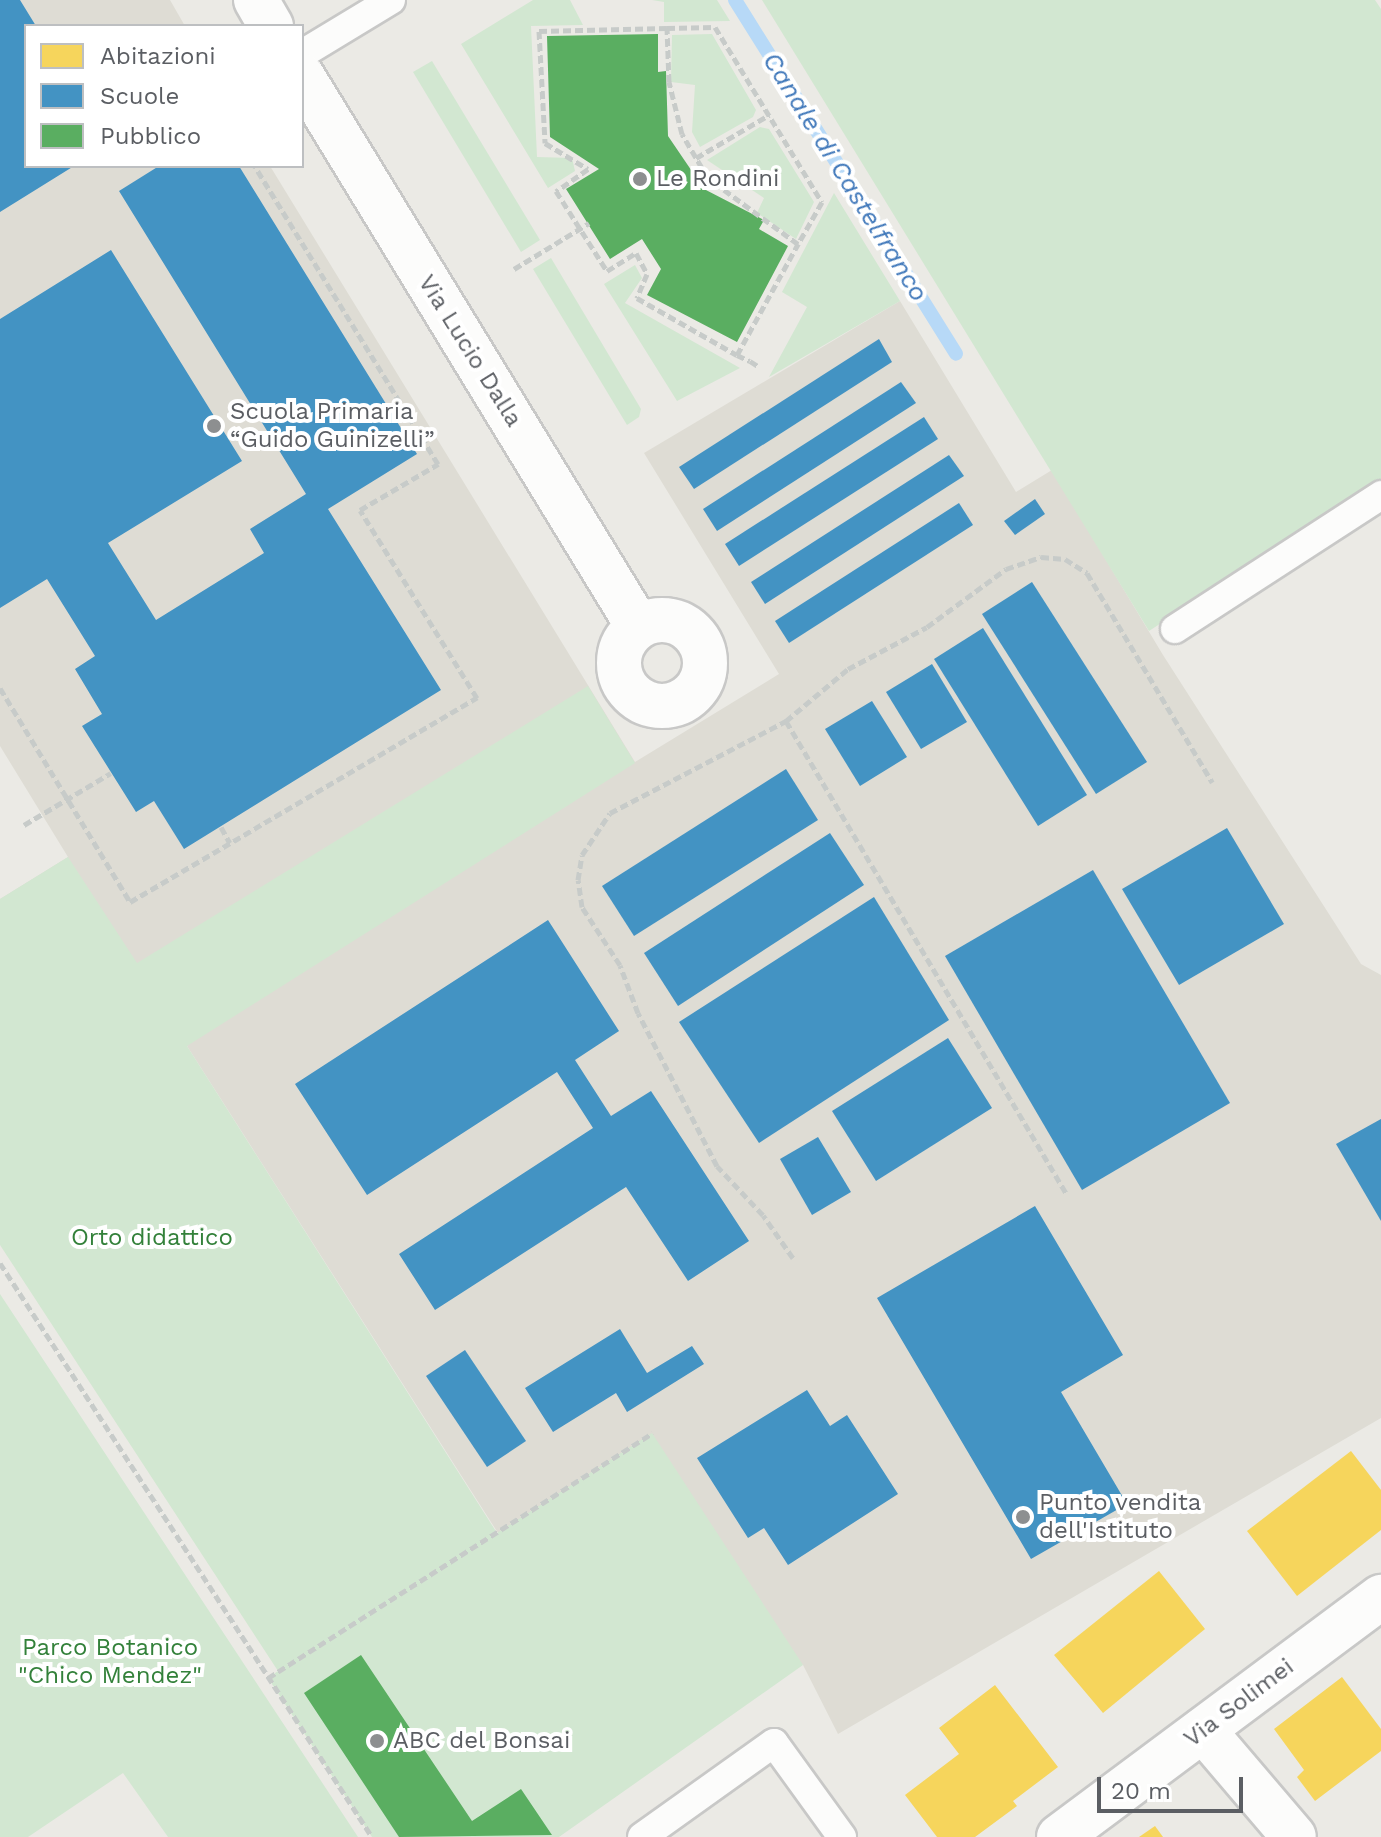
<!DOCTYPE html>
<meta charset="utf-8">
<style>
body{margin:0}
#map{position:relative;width:1381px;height:1837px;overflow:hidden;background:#ebeae5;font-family:"Work Sans",sans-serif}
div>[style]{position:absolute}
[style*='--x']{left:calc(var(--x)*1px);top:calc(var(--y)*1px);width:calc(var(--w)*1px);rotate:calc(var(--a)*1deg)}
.education>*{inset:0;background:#dedcd4}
.green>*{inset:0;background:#d2e7d1}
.homes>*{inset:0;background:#f6d55c}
.schools>*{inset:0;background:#4393c3}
.public>*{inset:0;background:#5aae61}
.stream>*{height:14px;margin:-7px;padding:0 7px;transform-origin:7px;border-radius:7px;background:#b7d9f7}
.path>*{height:5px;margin-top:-2.5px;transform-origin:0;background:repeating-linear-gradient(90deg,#c7cbc9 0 8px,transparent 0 12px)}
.roads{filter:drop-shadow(2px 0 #c8c8c7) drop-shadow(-2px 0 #c8c8c7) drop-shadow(0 2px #c8c8c7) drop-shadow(0 -2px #c8c8c7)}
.service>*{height:28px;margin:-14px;padding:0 14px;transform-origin:14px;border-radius:14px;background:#fcfcfb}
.minor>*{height:44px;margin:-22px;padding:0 22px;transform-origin:22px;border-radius:22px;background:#fcfcfb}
.minor>.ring{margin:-22px;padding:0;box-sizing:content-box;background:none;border:44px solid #fcfcfb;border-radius:50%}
.dots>*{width:22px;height:22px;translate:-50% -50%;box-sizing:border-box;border:4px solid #fff;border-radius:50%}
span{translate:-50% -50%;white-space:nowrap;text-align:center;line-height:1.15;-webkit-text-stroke:8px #fff;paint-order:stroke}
.poi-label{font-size:24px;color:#5b5e63}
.left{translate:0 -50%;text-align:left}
.street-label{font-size:24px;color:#5b5e63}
.park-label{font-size:24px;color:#33813a}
.water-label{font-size:26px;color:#4078ba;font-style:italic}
.legend{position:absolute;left:24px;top:24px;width:280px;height:144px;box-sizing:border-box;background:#fff;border:2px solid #bdbfc1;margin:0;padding:10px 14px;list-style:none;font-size:24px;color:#5b5e63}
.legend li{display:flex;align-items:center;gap:16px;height:40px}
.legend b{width:40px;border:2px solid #bdbfc1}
.scale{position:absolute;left:1097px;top:1777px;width:146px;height:36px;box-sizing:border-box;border:4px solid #5b5e63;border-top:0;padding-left:10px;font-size:24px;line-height:28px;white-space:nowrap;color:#5b5e63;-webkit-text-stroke:6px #fff;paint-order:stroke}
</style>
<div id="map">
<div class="education">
<i style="clip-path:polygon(0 0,170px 0,185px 26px,26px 26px,26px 166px,270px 166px,635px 762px,779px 674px,644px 453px,900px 301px,1016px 492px,1052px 470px,1163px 655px,1361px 964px,1381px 975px,1381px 1418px,838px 1734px,803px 1665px,498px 1533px,187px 1046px,0 899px,68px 857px,0 746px)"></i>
</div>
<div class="green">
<i style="clip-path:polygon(533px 0,570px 0,583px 25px,531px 26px,537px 157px,572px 158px,575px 171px,548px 188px,461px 44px)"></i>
<i style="clip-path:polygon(652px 0,717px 0,730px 21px,664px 22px,664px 2px)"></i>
<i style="clip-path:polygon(762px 0,1375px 0,1381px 9px,1381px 480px,1149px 631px)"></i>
<i style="clip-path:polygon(712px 34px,756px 110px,753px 117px,700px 147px,692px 132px,695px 85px,671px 82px,672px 35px)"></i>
<i style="clip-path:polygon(432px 61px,540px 240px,521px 252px,413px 72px)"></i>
<i style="clip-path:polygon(760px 127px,769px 129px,814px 202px,796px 239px,757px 213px,764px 198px,707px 160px)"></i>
<i style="clip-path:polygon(834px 193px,900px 301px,769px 377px,807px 307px,782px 292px)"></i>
<i style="clip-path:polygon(551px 258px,641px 409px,639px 417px,627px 425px,533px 269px)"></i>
<i style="clip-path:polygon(635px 265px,642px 278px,625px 303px,740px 368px,677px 401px,604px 284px)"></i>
<i style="clip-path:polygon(588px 686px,635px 763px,187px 1046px,497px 1533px,652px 1433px,803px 1665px,559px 1837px,372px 1837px,268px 1678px,278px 1671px,0 1245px,0 899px,68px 857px,137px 963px)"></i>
<i style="clip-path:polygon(0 1294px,358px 1837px,168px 1837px,123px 1773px,28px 1837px,0 1837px)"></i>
</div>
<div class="homes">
<i style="clip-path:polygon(1351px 1451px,1381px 1490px,1381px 1530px,1297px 1596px,1247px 1531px)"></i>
<i style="clip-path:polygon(1159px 1571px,1205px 1629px,1103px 1713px,1054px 1655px)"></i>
<i style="clip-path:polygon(1342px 1677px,1381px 1729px,1381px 1751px,1315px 1801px,1297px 1777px,1304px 1770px,1274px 1729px)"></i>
<i style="clip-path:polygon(995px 1685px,1058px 1767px,1013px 1801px,1017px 1806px,975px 1837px,937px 1837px,905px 1795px,959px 1754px,939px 1728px)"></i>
<i style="clip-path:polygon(1155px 1826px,1163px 1837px,1139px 1837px)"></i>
</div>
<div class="schools">
<i style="clip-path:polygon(0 0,20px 0,36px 26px,26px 26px,26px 166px,74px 166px,0 212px)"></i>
<i style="clip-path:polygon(159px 166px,239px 166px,417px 454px,328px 509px,441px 690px,184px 849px,154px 801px,136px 812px,82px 726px,102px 714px,75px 669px,95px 656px,47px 579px,0 608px,0 319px,111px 250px,242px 461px,108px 543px,156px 620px,264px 553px,250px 529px,306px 494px,119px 191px)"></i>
<i style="clip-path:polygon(879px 339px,892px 362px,694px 489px,679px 467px)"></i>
<i style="clip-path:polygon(901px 382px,916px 403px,717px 531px,703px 509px)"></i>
<i style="clip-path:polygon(924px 417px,938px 439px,739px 566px,725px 544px)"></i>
<i style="clip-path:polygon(949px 455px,964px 476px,765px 604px,751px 582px)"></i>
<i style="clip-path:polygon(1035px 499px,1045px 514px,1015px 535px,1004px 521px)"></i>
<i style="clip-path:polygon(959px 503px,973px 525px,789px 643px,775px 621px)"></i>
<i style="clip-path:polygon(1032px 582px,1147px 762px,1096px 794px,982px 614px)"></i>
<i style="clip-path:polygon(983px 628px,1087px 795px,1038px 826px,934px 659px)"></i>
<i style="clip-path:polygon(932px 664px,967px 722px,921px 749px,886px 692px)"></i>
<i style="clip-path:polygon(872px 701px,907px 757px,860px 786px,825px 729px)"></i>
<i style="clip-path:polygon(786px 769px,818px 820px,634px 936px,602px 886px)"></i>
<i style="clip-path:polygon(1227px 828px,1284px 924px,1179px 985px,1122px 889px)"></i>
<i style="clip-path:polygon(830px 833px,864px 885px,678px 1006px,644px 953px)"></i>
<i style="clip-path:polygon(1093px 870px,1230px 1103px,1082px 1190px,945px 956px)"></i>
<i style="clip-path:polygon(874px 897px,949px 1020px,759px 1143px,679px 1022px)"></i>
<i style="clip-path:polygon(548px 920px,619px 1031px,575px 1060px,611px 1116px,651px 1091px,749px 1241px,688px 1281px,626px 1187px,435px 1310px,399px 1254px,593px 1128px,557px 1072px,367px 1195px,295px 1084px)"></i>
<i style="clip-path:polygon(948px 1038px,992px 1108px,876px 1181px,832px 1111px)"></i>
<i style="clip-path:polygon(1381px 1119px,1381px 1221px,1336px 1144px)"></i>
<i style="clip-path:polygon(818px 1137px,851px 1192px,812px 1215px,780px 1159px)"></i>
<i style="clip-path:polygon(1035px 1206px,1123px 1355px,1061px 1392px,1127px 1504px,1031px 1559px,877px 1298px)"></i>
<i style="clip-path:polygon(620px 1329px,647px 1373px,692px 1346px,704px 1364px,627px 1412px,616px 1393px,553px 1432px,525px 1388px)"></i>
<i style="clip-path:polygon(465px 1350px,526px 1441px,487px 1467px,426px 1376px)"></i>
<i style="clip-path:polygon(807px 1390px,830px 1426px,847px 1415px,898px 1494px,788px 1565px,764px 1528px,748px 1538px,697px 1458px)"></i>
</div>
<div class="public">
<i style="clip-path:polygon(658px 34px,658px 72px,666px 71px,668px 136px,704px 189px,764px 220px,759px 229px,788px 246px,737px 342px,647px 295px,661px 269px,642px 239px,610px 259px,566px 189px,599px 169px,550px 137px,547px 36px)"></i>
<i style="clip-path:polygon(361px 1655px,472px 1821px,521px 1789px,552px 1835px,399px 1837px,304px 1693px)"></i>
</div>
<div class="stream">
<i style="--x:735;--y:0;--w:417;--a:58"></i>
</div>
<div class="path">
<i style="--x:667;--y:28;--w:48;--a:-1.2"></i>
<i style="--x:715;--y:27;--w:205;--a:58.6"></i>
<i style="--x:822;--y:202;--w:48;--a:119.7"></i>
<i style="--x:696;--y:158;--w:85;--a:-30.5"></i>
<i style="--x:514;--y:269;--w:88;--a:-31.5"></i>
<i style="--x:737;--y:355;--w:127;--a:-61.2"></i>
<i style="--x:798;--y:244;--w:112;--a:-143.7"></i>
<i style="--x:708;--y:178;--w:51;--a:-120.6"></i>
<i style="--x:682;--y:134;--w:54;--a:-104"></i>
<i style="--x:669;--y:82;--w:54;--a:-92.1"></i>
<i style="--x:667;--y:28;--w:128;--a:178.7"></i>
<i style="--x:539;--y:31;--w:112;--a:86.9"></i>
<i style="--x:545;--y:143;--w:50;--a:31.2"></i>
<i style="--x:588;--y:169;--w:39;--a:145"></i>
<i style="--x:556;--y:191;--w:95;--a:57.5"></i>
<i style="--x:607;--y:271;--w:34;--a:-32"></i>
<i style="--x:636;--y:253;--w:24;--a:62"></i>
<i style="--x:647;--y:274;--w:26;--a:113"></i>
<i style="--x:637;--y:298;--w:115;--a:29.7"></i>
<i style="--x:737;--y:355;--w:14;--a:25"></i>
<i style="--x:750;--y:361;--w:9;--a:32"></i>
<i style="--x:0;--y:688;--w:250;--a:58.7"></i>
<i style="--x:130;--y:902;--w:403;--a:-30.5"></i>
<i style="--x:477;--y:698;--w:221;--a:-121.9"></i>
<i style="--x:360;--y:510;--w:91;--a:-30.5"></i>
<i style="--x:438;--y:464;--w:350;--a:-121.6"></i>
<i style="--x:786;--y:721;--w:549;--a:59.32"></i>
<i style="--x:24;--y:825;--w:101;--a:-30.9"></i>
<i style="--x:221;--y:827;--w:18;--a:61"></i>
<i style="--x:793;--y:1258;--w:52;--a:-124.9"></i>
<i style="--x:763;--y:1215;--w:67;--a:-133.2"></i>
<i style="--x:717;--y:1166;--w:172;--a:-117.3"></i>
<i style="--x:638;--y:1013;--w:51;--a:-110.6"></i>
<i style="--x:620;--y:965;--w:69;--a:-123.2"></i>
<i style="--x:582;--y:907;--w:27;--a:-98"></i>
<i style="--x:578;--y:880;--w:25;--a:-81"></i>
<i style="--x:582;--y:855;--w:50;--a:-56.3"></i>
<i style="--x:610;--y:813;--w:199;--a:-27.6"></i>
<i style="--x:786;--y:721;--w:81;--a:-40"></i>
<i style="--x:848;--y:669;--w:89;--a:-28"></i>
<i style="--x:927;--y:627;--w:98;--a:-36.3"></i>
<i style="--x:1006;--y:569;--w:37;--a:-19"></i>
<i style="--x:1041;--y:557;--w:24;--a:5"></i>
<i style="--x:1065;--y:559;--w:26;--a:32"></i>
<i style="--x:1087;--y:573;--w:244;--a:59.1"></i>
<i style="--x:0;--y:1263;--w:684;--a:57.05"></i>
<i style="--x:268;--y:1678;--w:456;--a:-32.5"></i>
</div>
<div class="roads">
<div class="service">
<i style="--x:302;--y:54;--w:104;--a:-31.2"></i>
<i style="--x:1175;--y:629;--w:246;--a:-33"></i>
<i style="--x:642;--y:1837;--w:162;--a:-35.5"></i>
<i style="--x:774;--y:1743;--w:116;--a:54.1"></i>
</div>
<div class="minor">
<i style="--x:256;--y:0;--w:30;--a:60"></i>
<i style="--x:302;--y:76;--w:645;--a:58.58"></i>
<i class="ring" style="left:619px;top:620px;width:42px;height:42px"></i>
<i style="--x:1203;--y:1730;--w:140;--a:49.6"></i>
<i style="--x:1059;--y:1837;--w:402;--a:-36.7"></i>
</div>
</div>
<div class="dots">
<i style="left:640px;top:179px;background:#8d8f90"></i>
<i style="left:214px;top:426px;background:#8d8f90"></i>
<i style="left:1023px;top:1517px;background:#8d8f90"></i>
<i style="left:377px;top:1741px;background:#8d8f90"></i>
</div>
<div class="poi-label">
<span class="left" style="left:656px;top:179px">Le Rondini</span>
<span class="left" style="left:230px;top:426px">Scuola Primaria<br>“Guido Guinizelli”</span>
<span class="left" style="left:1039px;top:1517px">Punto vendita<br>dell'Istituto</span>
<span class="left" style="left:393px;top:1741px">ABC del Bonsai</span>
</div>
<div class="street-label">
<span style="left:470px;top:351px;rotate:58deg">Via Lucio Dalla</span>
<span style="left:1239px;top:1703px;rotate:-37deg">Via Solimei</span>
</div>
<div class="park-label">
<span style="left:152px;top:1238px">Orto didattico</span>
<span style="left:110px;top:1662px">Parco Botanico<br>"Chico Mendez"</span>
</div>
<div class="water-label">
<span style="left:845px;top:177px;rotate:58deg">Canale di Castelfranco</span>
</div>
<ul class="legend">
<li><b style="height:22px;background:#f6d55c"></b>Abitazioni</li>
<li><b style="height:22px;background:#4393c3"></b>Scuole</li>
<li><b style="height:22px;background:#5aae61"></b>Pubblico</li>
</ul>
<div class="scale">20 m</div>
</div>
